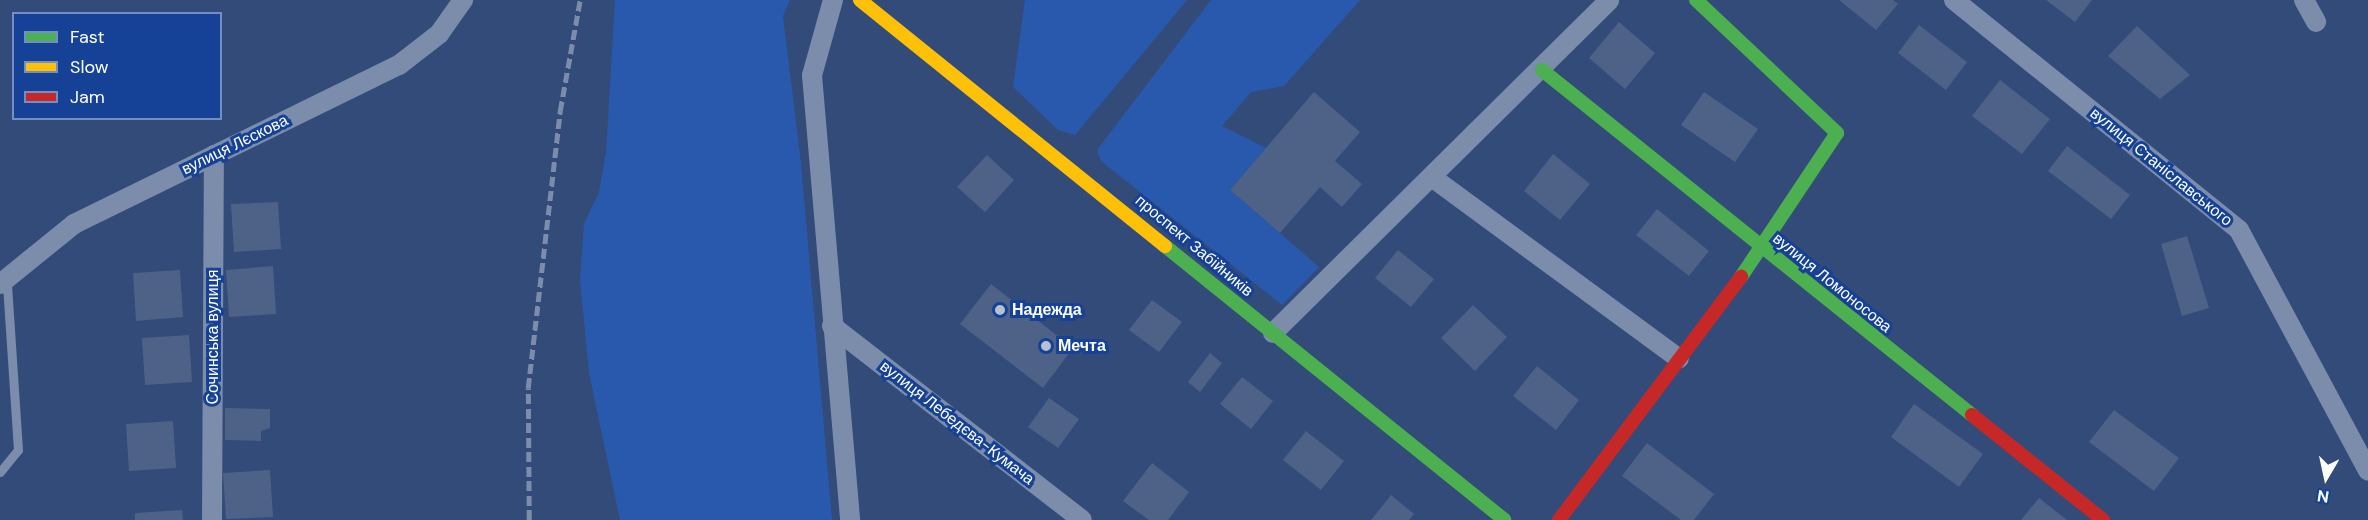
<!DOCTYPE html>
<meta charset="utf-8">
<style>
body{margin:0}
#map{position:relative;width:2368px;height:520px;overflow:hidden;background:#324b79;font-family:"DM Sans",sans-serif}
div>[style]{position:absolute}
[style*='--x']{left:calc(var(--x)*1px);top:calc(var(--y)*1px);width:calc(var(--w)*1px);rotate:calc(var(--a)*1deg)}
.green>*{inset:0;background:#2959ac}
.building>*{inset:0;background:#4e6287}
.lane>*{height:9px;margin:-4.5px;padding:0 4.5px;transform-origin:4.5px;border-radius:4.5px;background:#7c8cab}
.street>*{height:20px;margin:-10px;padding:0 10px;transform-origin:10px;border-radius:10px;background:#7c8cab}
.fast>*{height:14px;margin:-7px;padding:0 7px;transform-origin:7px;border-radius:7px;background:#4caf50}
.slow>*{height:14px;margin:-7px;padding:0 7px;transform-origin:7px;border-radius:7px;background:#ffc107}
.jam>*{height:14px;margin:-7px;padding:0 7px;transform-origin:7px;border-radius:7px;background:#c62828}
.rail>*{height:4.5px;margin-top:-2.25px;transform-origin:0;background:repeating-linear-gradient(90deg,#7d8caa 0 10px,transparent 0 14.5px)}
.dots>*{width:16px;height:16px;translate:-50% -50%;box-sizing:border-box;border:3px solid #154296;border-radius:50%}
span{translate:-50% -50%;white-space:nowrap;text-align:center;line-height:1.15;-webkit-text-stroke:6px #154296;paint-order:stroke}
.street-label{font-size:16px;color:#fff}
.poi-label{font-size:16px;color:#fff;font-weight:700}
.left{translate:0 -50%;text-align:left}
.legend{position:absolute;left:12px;top:12px;width:210px;height:108px;box-sizing:border-box;background:#154296;border:2px solid #738ec0;margin:0;padding:8px 10px;list-style:none;font-size:18px;color:#fff}
.legend li{display:flex;align-items:center;gap:12px;height:30px}
.legend b{width:30px;border:2px solid #738ec0}
.north{position:absolute;left:2296px;top:448px;width:60px;height:60px;-webkit-text-stroke:4px #154296;paint-order:stroke;rotate:189deg;font-size:16px;font-weight:700;line-height:24px;text-align:center;color:#fff}
.north::after{content:'';display:block;margin:auto;width:21px;height:27px;background:#fff;clip-path:polygon(50% 0,100% 100%,50% 72%,0 100%)}
</style>
<div id="map">
<div class="green">
<i style="clip-path:polygon(615px 0,790px 0,783px 16px,801px 163px,832px 520px,620px 520px,589px 373px,580px 280px,584px 224px,599px 192px,606px 152px)"></i>
<i style="clip-path:polygon(1025px 0,1187px 0,1075px 135px,1058px 130px,1013px 87px)"></i>
<i style="clip-path:polygon(1211px 0,1360px 0,1284px 86px,1251px 92px,1222px 126px,1266px 148px,1230px 190px,1319px 267px,1282px 305px,1101px 161px,1097px 150px)"></i>
</div>
<div class="building">
<i style="clip-path:polygon(1839px 0,1893px 0,1898px 4px,1876px 30px)"></i>
<i style="clip-path:polygon(2046px 0,2092px 0,2075px 22px)"></i>
<i style="clip-path:polygon(1619px 22px,1655px 53px,1625px 89px,1589px 58px)"></i>
<i style="clip-path:polygon(1919px 25px,1967px 62px,1946px 90px,1898px 53px)"></i>
<i style="clip-path:polygon(2137px 26px,2190px 75px,2160px 99px,2108px 56px)"></i>
<i style="clip-path:polygon(2000px 80px,2050px 119px,2022px 154px,1972px 116px)"></i>
<i style="clip-path:polygon(1314px 92px,1360px 132px,1335px 161px,1362px 184px,1342px 207px,1320px 187px,1280px 233px,1230px 190px)"></i>
<i style="clip-path:polygon(1704px 92px,1758px 129px,1735px 162px,1681px 125px)"></i>
<i style="clip-path:polygon(2067px 146px,2130px 195px,2111px 219px,2048px 171px)"></i>
<i style="clip-path:polygon(1553px 154px,1590px 184px,1560px 220px,1524px 191px)"></i>
<i style="clip-path:polygon(987px 155px,1014px 180px,985px 212px,957px 187px)"></i>
<i style="clip-path:polygon(278px 202px,281px 249px,234px 252px,231px 204px)"></i>
<i style="clip-path:polygon(1657px 209px,1709px 251px,1689px 276px,1636px 235px)"></i>
<i style="clip-path:polygon(2187px 236px,2209px 308px,2182px 316px,2161px 244px)"></i>
<i style="clip-path:polygon(1398px 250px,1434px 279px,1411px 307px,1375px 278px)"></i>
<i style="clip-path:polygon(273px 266px,276px 314px,229px 317px,226px 270px)"></i>
<i style="clip-path:polygon(180px 270px,183px 317px,136px 321px,133px 273px)"></i>
<i style="clip-path:polygon(991px 284px,1073px 348px,1043px 388px,960px 324px)"></i>
<i style="clip-path:polygon(1152px 300px,1182px 322px,1159px 352px,1129px 330px)"></i>
<i style="clip-path:polygon(1473px 305px,1507px 337px,1475px 371px,1441px 338px)"></i>
<i style="clip-path:polygon(189px 335px,192px 382px,145px 385px,142px 338px)"></i>
<i style="clip-path:polygon(1210px 353px,1222px 363px,1200px 392px,1188px 382px)"></i>
<i style="clip-path:polygon(1537px 366px,1579px 400px,1556px 430px,1513px 396px)"></i>
<i style="clip-path:polygon(1242px 377px,1273px 401px,1251px 429px,1220px 404px)"></i>
<i style="clip-path:polygon(1049px 398px,1079px 419px,1058px 448px,1028px 427px)"></i>
<i style="clip-path:polygon(1914px 404px,1983px 454px,1959px 487px,1891px 437px)"></i>
<i style="clip-path:polygon(225px 408px,270px 409px,270px 428px,261px 431px,261px 441px,225px 440px)"></i>
<i style="clip-path:polygon(2114px 410px,2179px 458px,2154px 491px,2089px 442px)"></i>
<i style="clip-path:polygon(173px 421px,176px 468px,129px 471px,126px 424px)"></i>
<i style="clip-path:polygon(1306px 431px,1344px 461px,1321px 490px,1283px 460px)"></i>
<i style="clip-path:polygon(1647px 443px,1714px 494px,1694px 520px,1681px 520px,1622px 476px)"></i>
<i style="clip-path:polygon(1152px 463px,1189px 492px,1168px 520px,1149px 520px,1123px 501px)"></i>
<i style="clip-path:polygon(270px 470px,273px 517px,226px 519px,223px 473px)"></i>
<i style="clip-path:polygon(1391px 495px,1414px 514px,1409px 520px,1371px 520px)"></i>
<i style="clip-path:polygon(2039px 498px,2067px 520px,2021px 520px)"></i>
<i style="clip-path:polygon(182px 510px,183px 520px,135px 520px,135px 513px)"></i>
</div>
<div class="lane">
<i style="--x:0;--y:472;--w:28;--a:-51"></i>
<i style="--x:18;--y:450;--w:167;--a:-93.8"></i>
</div>
<div class="street">
<i style="--x:833;--y:0;--w:78;--a:105.6"></i>
<i style="--x:812;--y:75;--w:447;--a:85.1"></i>
<i style="--x:1954;--y:0;--w:366;--a:38.9"></i>
<i style="--x:2239;--y:230;--w:273;--a:61.8"></i>
<i style="--x:2304;--y:0;--w:25;--a:61"></i>
<i style="--x:1433;--y:178;--w:305;--a:36.3"></i>
<i style="--x:0;--y:284;--w:95;--a:-39"></i>
<i style="--x:74;--y:224;--w:362;--a:-26.1"></i>
<i style="--x:399;--y:65;--w:51;--a:-37.8"></i>
<i style="--x:439;--y:34;--w:42;--a:-54.8"></i>
<i style="--x:832;--y:326;--w:316;--a:37.8"></i>
<i style="--x:1273;--y:333;--w:473;--a:-44.7"></i>
<i style="--x:212;--y:520;--w:365;--a:-89.7"></i>
</div>
<div class="fast">
<i style="--x:1696;--y:0;--w:194;--a:43.3"></i>
<i style="--x:1837;--y:133;--w:173;--a:123.7"></i>
<i style="--x:1542;--y:70;--w:551;--a:38.74"></i>
<i style="--x:1165;--y:246;--w:436;--a:38.9"></i>
</div>
<div class="slow">
<i style="--x:860;--y:0;--w:392;--a:38.9"></i>
</div>
<div class="jam">
<i style="--x:1972;--y:415;--w:168;--a:38.7"></i>
<i style="--x:1559;--y:520;--w:304;--a:-53.2"></i>
</div>
<div class="rail">
<i style="--x:529;--y:520;--w:132;--a:-90.4"></i>
<i style="--x:528;--y:388;--w:279;--a:-83.4"></i>
<i style="--x:560;--y:111;--w:113;--a:-79.8"></i>
</div>
<div class="dots">
<i style="left:1000px;top:310px;background:#b7c0d0"></i>
<i style="left:1046px;top:346px;background:#b7c0d0"></i>
</div>
<div class="street-label">
<span style="left:235px;top:145px;rotate:-26deg">вулиця Лєскова</span>
<span style="left:2161px;top:167px;rotate:39deg">вулиця Станіславського</span>
<span style="left:1194px;top:246px;rotate:40deg">проспект Забійників</span>
<span style="left:1832px;top:283px;rotate:39deg">вулиця Ломоносова</span>
<span style="left:213px;top:337px;rotate:-90deg">Сочинська вулиця</span>
<span style="left:957px;top:423px;rotate:38deg">вулиця Лебедєва-Кумача</span>
</div>
<div class="poi-label">
<span class="left" style="left:1012px;top:310px">Надежда</span>
<span class="left" style="left:1058px;top:346px">Мечта</span>
</div>
<ul class="legend">
<li><b style="height:8px;background:#4caf50"></b>Fast</li>
<li><b style="height:8px;background:#ffc107"></b>Slow</li>
<li><b style="height:8px;background:#c62828"></b>Jam</li>
</ul>
<div class="north">N</div>
</div>
